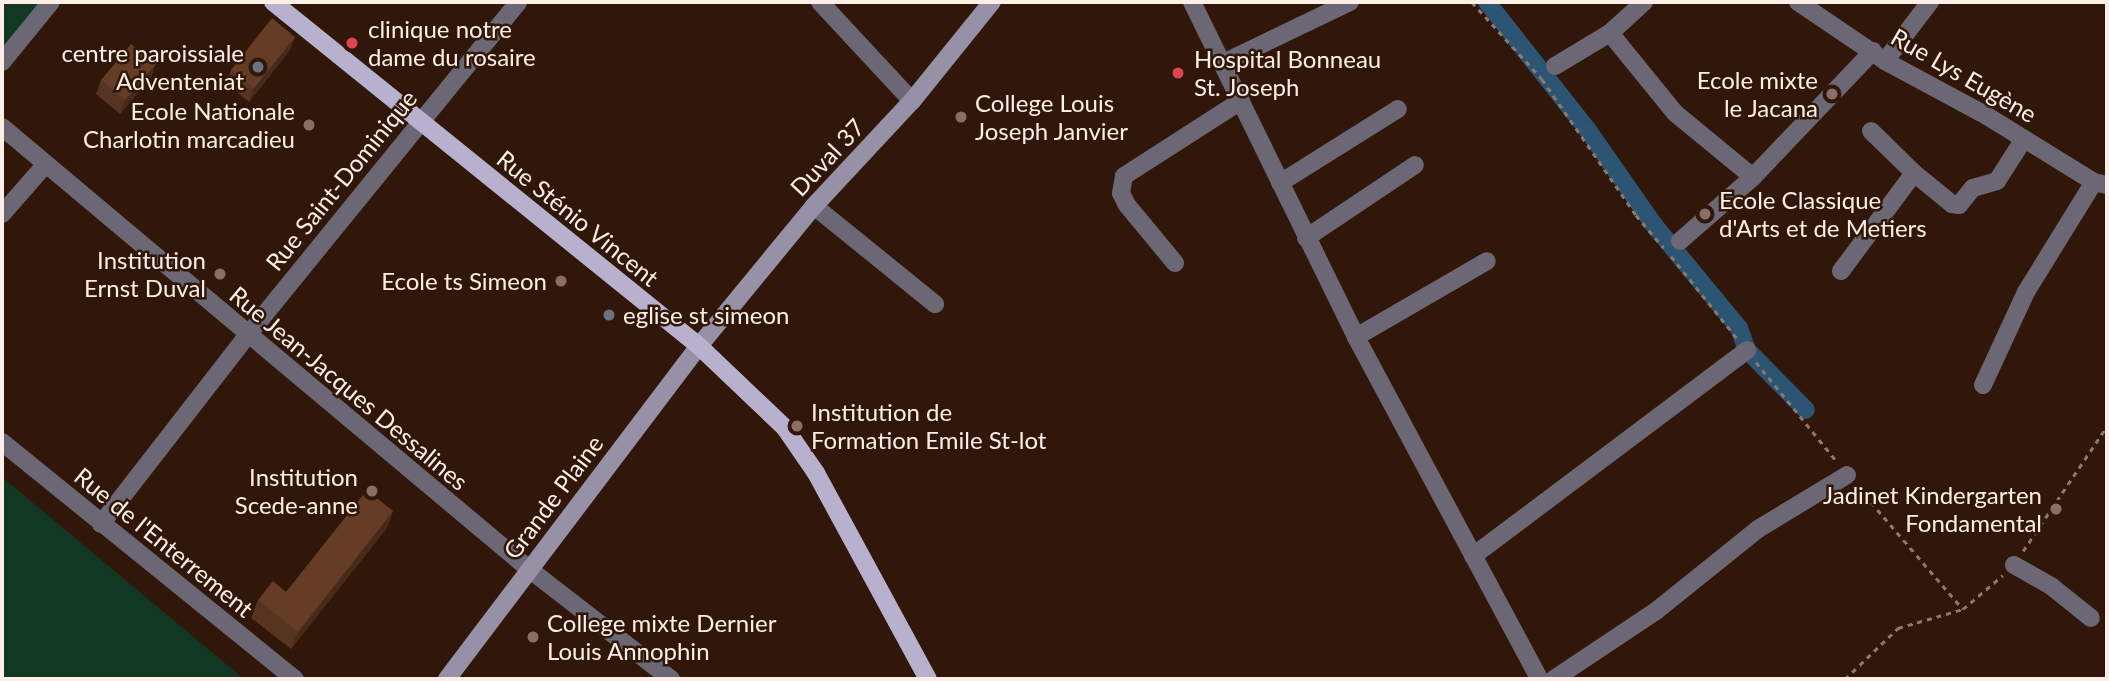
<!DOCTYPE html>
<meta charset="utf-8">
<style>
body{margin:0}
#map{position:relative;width:2109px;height:681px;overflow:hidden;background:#301709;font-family:Lato,sans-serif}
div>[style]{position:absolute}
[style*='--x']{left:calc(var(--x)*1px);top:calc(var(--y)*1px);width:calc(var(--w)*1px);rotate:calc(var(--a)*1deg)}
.green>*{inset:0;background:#103822}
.canal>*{height:18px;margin:-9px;padding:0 9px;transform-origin:9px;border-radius:9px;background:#2b5572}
.path>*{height:2.5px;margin-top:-1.25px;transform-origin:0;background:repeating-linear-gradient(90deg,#8c786d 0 5px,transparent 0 10px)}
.street>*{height:18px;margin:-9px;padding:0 9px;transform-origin:9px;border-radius:9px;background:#6b6775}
.secondary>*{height:18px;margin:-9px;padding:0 9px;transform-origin:9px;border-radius:9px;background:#9691a7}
.primary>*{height:18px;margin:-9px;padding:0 9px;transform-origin:9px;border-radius:9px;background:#b8b1cd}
.wall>*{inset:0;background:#573420}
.shaded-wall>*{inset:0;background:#472a1a}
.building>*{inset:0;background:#653c25}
.dots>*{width:19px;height:19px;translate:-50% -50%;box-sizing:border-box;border:4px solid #301709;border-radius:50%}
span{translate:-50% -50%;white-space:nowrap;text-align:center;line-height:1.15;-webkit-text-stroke:5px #301709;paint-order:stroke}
.poi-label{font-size:24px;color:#fdeee7}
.left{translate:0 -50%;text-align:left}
.right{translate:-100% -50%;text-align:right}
.street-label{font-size:24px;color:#fdeee7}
.frame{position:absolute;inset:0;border:4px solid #fdeee7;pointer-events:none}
</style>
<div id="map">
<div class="green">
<i style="clip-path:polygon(2px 2px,43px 2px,2px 52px)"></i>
<i style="clip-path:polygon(2px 477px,244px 679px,2px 679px)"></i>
</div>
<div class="canal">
<i style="--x:1487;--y:2;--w:162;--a:51.8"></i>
<i style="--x:1587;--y:129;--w:117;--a:55.1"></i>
<i style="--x:1654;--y:225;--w:134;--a:50.5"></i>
<i style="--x:1739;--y:328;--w:23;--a:70"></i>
<i style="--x:1747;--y:350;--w:84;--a:45.5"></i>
</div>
<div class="path">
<i style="--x:1472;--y:2;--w:104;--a:47.7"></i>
<i style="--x:1542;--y:79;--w:165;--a:55.3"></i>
<i style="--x:1636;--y:215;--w:43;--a:49.7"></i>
<i style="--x:1671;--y:256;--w:105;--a:51.2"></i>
<i style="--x:1756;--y:362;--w:130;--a:50.9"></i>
<i style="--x:1858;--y:487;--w:161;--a:49.3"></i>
<i style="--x:1963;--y:609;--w:52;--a:-40.4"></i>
<i style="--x:2023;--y:551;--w:151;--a:-56.1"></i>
<i style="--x:1845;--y:679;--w:74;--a:-43.9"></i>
<i style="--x:1898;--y:628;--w:68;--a:-16.3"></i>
</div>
<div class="street">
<i style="--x:820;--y:2;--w:135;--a:47.1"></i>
<i style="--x:1192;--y:2;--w:373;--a:63.9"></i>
<i style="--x:1356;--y:337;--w:388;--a:61.8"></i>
<i style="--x:1798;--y:2;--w:105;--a:34.1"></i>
<i style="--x:1885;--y:61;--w:116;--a:28.3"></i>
<i style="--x:1987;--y:116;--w:126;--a:31.7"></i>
<i style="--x:2094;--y:182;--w:13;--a:13"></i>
<i style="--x:1610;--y:33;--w:103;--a:50.9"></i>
<i style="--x:1675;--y:113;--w:101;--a:39.4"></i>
<i style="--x:1885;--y:61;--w:74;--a:-52.7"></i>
<i style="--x:2;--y:62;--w:77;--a:-50.8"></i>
<i style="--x:1223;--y:63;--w:141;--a:-25.7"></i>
<i style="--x:1555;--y:66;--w:64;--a:-31"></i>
<i style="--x:1610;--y:33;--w:46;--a:-42.4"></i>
<i style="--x:2;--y:127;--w:688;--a:39.99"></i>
<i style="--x:529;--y:569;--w:180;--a:37.8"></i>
<i style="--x:1871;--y:131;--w:60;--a:44.3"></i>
<i style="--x:1914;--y:173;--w:49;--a:39.2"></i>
<i style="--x:1952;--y:204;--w:7;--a:8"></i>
<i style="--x:1959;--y:205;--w:22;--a:-51"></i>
<i style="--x:1973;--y:188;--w:25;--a:-16"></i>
<i style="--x:1997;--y:181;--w:50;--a:-57.3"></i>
<i style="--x:1280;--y:183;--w:139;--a:-32.1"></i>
<i style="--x:814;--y:206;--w:156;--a:39"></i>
<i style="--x:2;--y:214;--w:65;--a:-48.7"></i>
<i style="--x:1306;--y:238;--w:131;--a:-33.8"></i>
<i style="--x:1680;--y:241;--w:97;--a:-41.2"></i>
<i style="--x:1753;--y:177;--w:174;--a:-46.4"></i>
<i style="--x:1175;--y:263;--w:75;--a:-129.6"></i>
<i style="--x:1127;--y:205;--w:13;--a:-117"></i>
<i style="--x:1121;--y:193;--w:17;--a:-80"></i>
<i style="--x:1124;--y:176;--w:139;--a:-32.7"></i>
<i style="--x:1841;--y:271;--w:122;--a:-53.3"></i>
<i style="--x:1356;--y:337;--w:151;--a:-30.1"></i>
<i style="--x:1983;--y:385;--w:102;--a:-65.2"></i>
<i style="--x:2026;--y:292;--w:129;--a:-58.3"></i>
<i style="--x:2;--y:442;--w:377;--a:39"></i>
<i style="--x:101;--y:524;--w:238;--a:-52.2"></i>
<i style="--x:247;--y:336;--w:430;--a:-50.9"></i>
<i style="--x:1473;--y:556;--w:343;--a:-36.9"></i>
<i style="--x:2014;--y:565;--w:43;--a:29.6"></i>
<i style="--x:2051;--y:586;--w:51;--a:38.7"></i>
<i style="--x:1554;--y:679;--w:123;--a:-33.7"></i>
<i style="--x:1656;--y:611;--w:131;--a:-38.8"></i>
<i style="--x:1758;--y:529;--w:104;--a:-31.2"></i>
</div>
<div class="secondary">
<i style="--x:447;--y:679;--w:418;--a:-52.9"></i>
<i style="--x:699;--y:346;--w:181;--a:-50.6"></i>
<i style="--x:814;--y:206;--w:144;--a:-47"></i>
<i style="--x:912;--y:101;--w:127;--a:-51.1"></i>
</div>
<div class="primary">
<i style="--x:273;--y:2;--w:548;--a:38.92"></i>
<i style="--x:699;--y:346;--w:119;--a:43.6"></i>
<i style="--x:785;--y:428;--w:55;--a:55.4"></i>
<i style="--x:816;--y:473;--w:234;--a:61.5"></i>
</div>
<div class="wall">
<i style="clip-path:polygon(295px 37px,290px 50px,249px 102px,226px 83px,231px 70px)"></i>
<i style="clip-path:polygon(151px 78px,120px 114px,96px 94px,101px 80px)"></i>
<i style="clip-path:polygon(393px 511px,387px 528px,291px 649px,251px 618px,258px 600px,286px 592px)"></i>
</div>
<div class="shaded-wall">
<i style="clip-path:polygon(295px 37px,290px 50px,249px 102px,254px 88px)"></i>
<i style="clip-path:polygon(156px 64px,151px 78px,120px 114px,125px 100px)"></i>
<i style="clip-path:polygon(393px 511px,387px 528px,291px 649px,298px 632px)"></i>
</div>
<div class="building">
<i style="clip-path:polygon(272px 18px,295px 37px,254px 88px,231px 70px)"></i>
<i style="clip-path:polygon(131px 44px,156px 64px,125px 100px,101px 80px)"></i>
<i style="clip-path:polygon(367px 490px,393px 511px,298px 632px,258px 600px,273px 581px,286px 592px)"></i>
</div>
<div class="dots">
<i style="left:352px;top:43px;background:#e0444e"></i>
<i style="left:258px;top:67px;background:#6b7280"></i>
<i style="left:1178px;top:73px;background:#e0444e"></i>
<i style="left:1832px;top:94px;background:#8d6e63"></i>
<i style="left:961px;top:117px;background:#8d6e63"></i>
<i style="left:309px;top:125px;background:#8d6e63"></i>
<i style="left:1705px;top:214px;background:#8d6e63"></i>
<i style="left:220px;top:274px;background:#8d6e63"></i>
<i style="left:561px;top:281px;background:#8d6e63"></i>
<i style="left:609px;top:315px;background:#6b7280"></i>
<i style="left:797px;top:426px;background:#8d6e63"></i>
<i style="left:372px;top:491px;background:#8d6e63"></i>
<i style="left:2056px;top:509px;background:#8d6e63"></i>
<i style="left:533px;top:637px;background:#8d6e63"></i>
</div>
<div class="poi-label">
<span class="left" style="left:368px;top:43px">clinique notre<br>dame du rosaire</span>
<span class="right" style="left:244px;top:67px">centre paroissiale<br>Adventeniat</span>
<span class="left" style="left:1194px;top:73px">Hospital Bonneau<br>St. Joseph</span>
<span class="right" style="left:1818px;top:94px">Ecole mixte<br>le Jacana</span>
<span class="left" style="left:975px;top:117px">College Louis<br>Joseph Janvier</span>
<span class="right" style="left:295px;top:125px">Ecole Nationale<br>Charlotin marcadieu</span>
<span class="left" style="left:1719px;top:214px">Ecole Classique<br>d'Arts et de Metiers</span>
<span class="right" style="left:206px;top:274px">Institution<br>Ernst Duval</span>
<span class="right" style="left:547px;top:281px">Ecole ts Simeon</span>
<span class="left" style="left:623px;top:315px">eglise st simeon</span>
<span class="left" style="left:811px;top:426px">Institution de<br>Formation Emile St-lot</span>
<span class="right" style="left:358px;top:491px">Institution<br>Scede-anne</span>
<span class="right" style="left:2042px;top:509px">Jadinet Kindergarten<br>Fondamental</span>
<span class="left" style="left:547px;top:637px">College mixte Dernier<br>Louis Annophin</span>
</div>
<div class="street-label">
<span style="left:1964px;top:75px;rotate:30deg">Rue Lys Eugène</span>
<span style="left:827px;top:157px;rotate:-47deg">Duval 37</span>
<span style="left:341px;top:180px;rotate:-51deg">Rue Saint-Dominique</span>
<span style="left:578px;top:218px;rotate:39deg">Rue Sténio Vincent</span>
<span style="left:349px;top:388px;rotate:40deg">Rue Jean-Jacques Dessalines</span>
<span style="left:553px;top:497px;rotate:-53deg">Grande Plaine</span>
<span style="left:164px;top:542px;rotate:39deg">Rue de l'Enterrement</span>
</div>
<div class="frame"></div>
</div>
